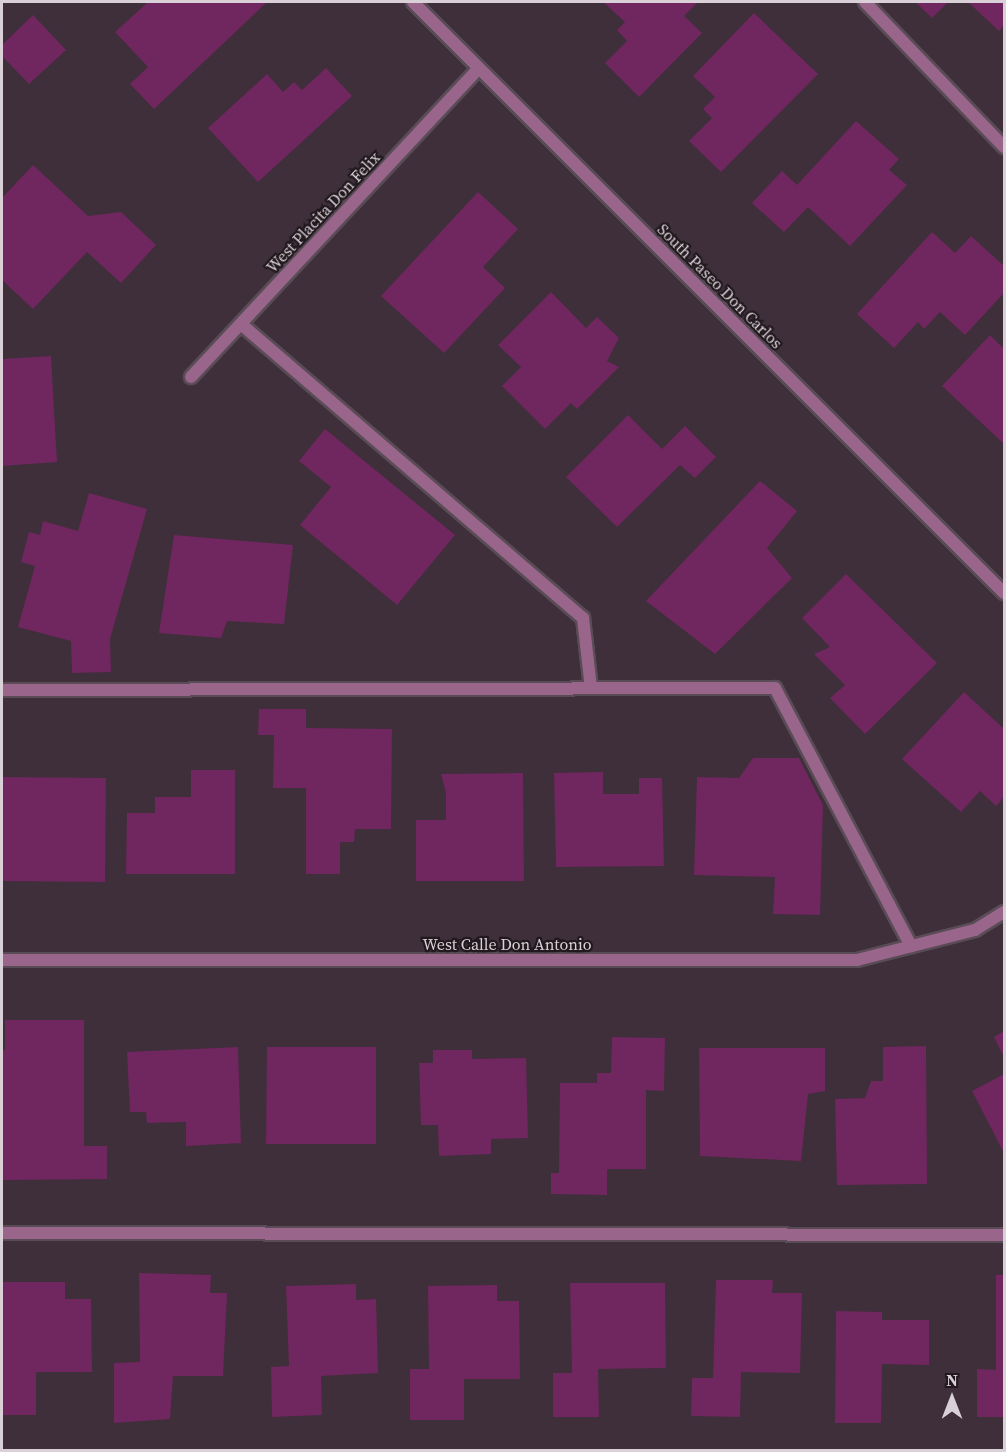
<!DOCTYPE html>
<style>
body{margin:0}
#map{position:relative;width:1006px;height:1452px;overflow:hidden;background:#3e2f3a;font-family:"Source Serif 4",serif}
div>[style]{position:absolute}
[style*='--x']{left:calc(var(--x)*1px);top:calc(var(--y)*1px);width:calc(var(--w)*1px);rotate:calc(var(--a)*1deg)}
.building>*{inset:0;background:#70265f}
.roads{filter:drop-shadow(2px 0 #5a4c56) drop-shadow(-2px 0 #5a4c56) drop-shadow(0 2px #5a4c56) drop-shadow(0 -2px #5a4c56)}
.service>*{height:12px;margin:-6px;padding:0 6px;transform-origin:6px;border-radius:6px;background:#99658b}
.minor>*{height:12px;margin:-6px;padding:0 6px;transform-origin:6px;border-radius:6px;background:#99658b}
span{translate:-50% -50%;white-space:nowrap;text-align:center;line-height:1.15;-webkit-text-stroke:4.5px #21191e;paint-order:stroke}
.street-label{font-size:16px;color:#dad0d7}
.frame{position:absolute;inset:0;border:3px solid #dad0d7;pointer-events:none}
.north{position:absolute;left:922px;top:1368px;width:60px;height:60px;-webkit-text-stroke:4px #21191e;paint-order:stroke;rotate:0deg;font-size:16px;font-weight:700;line-height:24px;text-align:center;color:#dad0d7}
.north::after{content:'';display:block;margin:auto;width:21px;height:27px;background:#dad0d7;clip-path:polygon(50% 0,100% 100%,50% 72%,0 100%)}
</style>
<div id="map">
<div class="building">
<i style="clip-path:polygon(148px 2px,267px 2px,154px 109px,130px 84px,148px 67px,115px 32px)"></i>
<i style="clip-path:polygon(603px 2px,698px 2px,684px 16px,702px 33px,639px 97px,605px 63px,627px 41px,617px 30px,625px 22px)"></i>
<i style="clip-path:polygon(915px 2px,948px 2px,932px 18px)"></i>
<i style="clip-path:polygon(968px 2px,1004px 2px,1004px 25px,999px 31px)"></i>
<i style="clip-path:polygon(754px 13px,818px 74px,721px 172px,689px 141px,712px 118px,703px 109px,715px 97px,693px 76px)"></i>
<i style="clip-path:polygon(33px 15px,66px 50px,29px 84px,2px 56px,2px 45px)"></i>
<i style="clip-path:polygon(326px 68px,352px 96px,258px 182px,208px 128px,267px 74px,283px 92px,294px 82px,302px 90px)"></i>
<i style="clip-path:polygon(856px 121px,899px 159px,889px 170px,907px 185px,850px 246px,808px 207px,784px 232px,752px 203px,782px 171px,797px 185px)"></i>
<i style="clip-path:polygon(33px 165px,88px 216px,121px 212px,156px 245px,121px 283px,87px 252px,33px 309px,2px 280px,2px 198px)"></i>
<i style="clip-path:polygon(478px 192px,518px 229px,483px 267px,505px 288px,444px 353px,381px 296px)"></i>
<i style="clip-path:polygon(932px 232px,955px 253px,971px 236px,1004px 266px,1004px 293px,965px 335px,940px 312px,924px 329px,918px 322px,894px 348px,857px 314px)"></i>
<i style="clip-path:polygon(551px 292px,586px 328px,597px 317px,619px 338px,607px 361px,619px 367px,577px 409px,571px 403px,545px 429px,502px 386px,521px 367px,498px 345px)"></i>
<i style="clip-path:polygon(990px 335px,1004px 349px,1004px 444px,942px 386px)"></i>
<i style="clip-path:polygon(51px 356px,57px 462px,2px 466px,2px 359px)"></i>
<i style="clip-path:polygon(628px 415px,662px 449px,685px 426px,716px 457px,695px 478px,680px 465px,617px 527px,566px 477px)"></i>
<i style="clip-path:polygon(325px 429px,455px 535px,397px 605px,300px 525px,331px 487px,299px 461px)"></i>
<i style="clip-path:polygon(760px 481px,797px 511px,767px 548px,792px 578px,715px 654px,646px 601px)"></i>
<i style="clip-path:polygon(89px 493px,147px 509px,110px 639px,111px 672px,72px 673px,71px 641px,18px 627px,35px 566px,21px 562px,29px 532px,40px 535px,43px 521px,78px 531px)"></i>
<i style="clip-path:polygon(174px 535px,293px 545px,284px 624px,227px 621px,221px 638px,159px 633px)"></i>
<i style="clip-path:polygon(846px 574px,937px 663px,865px 734px,830px 698px,845px 685px,814px 654px,830px 647px,802px 618px)"></i>
<i style="clip-path:polygon(964px 692px,1004px 729px,1004px 797px,996px 806px,980px 791px,961px 812px,902px 759px)"></i>
<i style="clip-path:polygon(259px 709px,306px 709px,306px 728px,392px 729px,391px 829px,355px 829px,354px 842px,340px 842px,340px 874px,306px 874px,306px 788px,273px 788px,274px 735px,258px 735px)"></i>
<i style="clip-path:polygon(753px 758px,799px 758px,823px 805px,820px 915px,773px 914px,775px 877px,694px 875px,697px 777px,739px 778px)"></i>
<i style="clip-path:polygon(191px 770px,235px 770px,235px 874px,126px 874px,127px 813px,155px 813px,155px 797px,191px 797px)"></i>
<i style="clip-path:polygon(603px 772px,603px 794px,639px 794px,639px 778px,662px 778px,664px 866px,556px 867px,554px 773px)"></i>
<i style="clip-path:polygon(523px 773px,524px 881px,416px 881px,416px 820px,446px 820px,446px 793px,441px 774px)"></i>
<i style="clip-path:polygon(2px 777px,106px 778px,105px 882px,2px 881px)"></i>
<i style="clip-path:polygon(5px 1020px,84px 1020px,84px 1146px,107px 1146px,107px 1179px,2px 1180px,2px 1050px,5px 1050px)"></i>
<i style="clip-path:polygon(1004px 1031px,1004px 1057px,994px 1037px)"></i>
<i style="clip-path:polygon(612px 1037px,665px 1038px,664px 1091px,646px 1090px,646px 1169px,607px 1169px,607px 1195px,551px 1194px,551px 1173px,559px 1173px,560px 1083px,597px 1083px,597px 1073px,611px 1073px)"></i>
<i style="clip-path:polygon(926px 1046px,927px 1184px,837px 1185px,835px 1099px,865px 1098px,871px 1081px,883px 1081px,883px 1047px)"></i>
<i style="clip-path:polygon(238px 1047px,241px 1143px,186px 1146px,186px 1122px,147px 1123px,146px 1112px,130px 1112px,127px 1052px)"></i>
<i style="clip-path:polygon(267px 1047px,376px 1047px,376px 1144px,266px 1144px)"></i>
<i style="clip-path:polygon(699px 1048px,825px 1048px,825px 1091px,808px 1094px,801px 1161px,700px 1156px)"></i>
<i style="clip-path:polygon(433px 1050px,472px 1050px,472px 1059px,526px 1058px,528px 1138px,491px 1139px,491px 1154px,439px 1156px,438px 1125px,421px 1125px,419px 1063px,433px 1063px)"></i>
<i style="clip-path:polygon(1004px 1074px,1004px 1153px,972px 1091px)"></i>
<i style="clip-path:polygon(139px 1273px,211px 1275px,210px 1293px,227px 1293px,223px 1376px,173px 1376px,170px 1419px,114px 1423px,114px 1363px,140px 1362px)"></i>
<i style="clip-path:polygon(996px 1275px,1004px 1275px,1004px 1417px,977px 1417px,977px 1369px,996px 1370px)"></i>
<i style="clip-path:polygon(716px 1280px,773px 1280px,772px 1293px,802px 1293px,800px 1373px,741px 1372px,740px 1417px,691px 1416px,692px 1378px,713px 1378px)"></i>
<i style="clip-path:polygon(3px 1282px,65px 1282px,65px 1299px,91px 1299px,92px 1372px,36px 1372px,36px 1415px,2px 1415px)"></i>
<i style="clip-path:polygon(570px 1283px,665px 1283px,666px 1368px,598px 1369px,599px 1417px,553px 1417px,553px 1373px,572px 1373px)"></i>
<i style="clip-path:polygon(356px 1284px,356px 1300px,376px 1299px,378px 1373px,321px 1376px,322px 1415px,272px 1417px,271px 1367px,289px 1366px,286px 1286px)"></i>
<i style="clip-path:polygon(497px 1285px,497px 1301px,519px 1301px,520px 1379px,464px 1379px,464px 1420px,410px 1420px,410px 1369px,429px 1369px,428px 1286px)"></i>
<i style="clip-path:polygon(836px 1311px,882px 1312px,882px 1320px,929px 1320px,929px 1365px,882px 1364px,881px 1423px,835px 1423px)"></i>
</div>
<div class="roads">
<div class="service">
<i style="--x:865;--y:2;--w:201;--a:46.2"></i>
<i style="--x:241;--y:324;--w:451;--a:40.7"></i>
<i style="--x:583;--y:618;--w:70;--a:83.5"></i>
<i style="--x:2;--y:690;--w:773;--a:-0.15"></i>
<i style="--x:775;--y:688;--w:292;--a:62.2"></i>
<i style="--x:2;--y:1233;--w:1002;--a:0.11"></i>
</div>
<div class="minor">
<i style="--x:413;--y:2;--w:836;--a:45"></i>
<i style="--x:191;--y:377;--w:421;--a:-47"></i>
<i style="--x:2;--y:960;--w:855;--a:0"></i>
<i style="--x:857;--y:960;--w:122;--a:-14.3"></i>
<i style="--x:975;--y:930;--w:34;--a:-32"></i>
</div>
</div>
<div class="street-label">
<span style="left:323px;top:212px;rotate:-47deg">West Placita Don Felix</span>
<span style="left:720px;top:286px;rotate:45deg">South Paseo Don Carlos</span>
<span style="left:507px;top:944px">West Calle Don Antonio</span>
</div>
<div class="frame"></div>
<div class="north">N</div>
</div>
